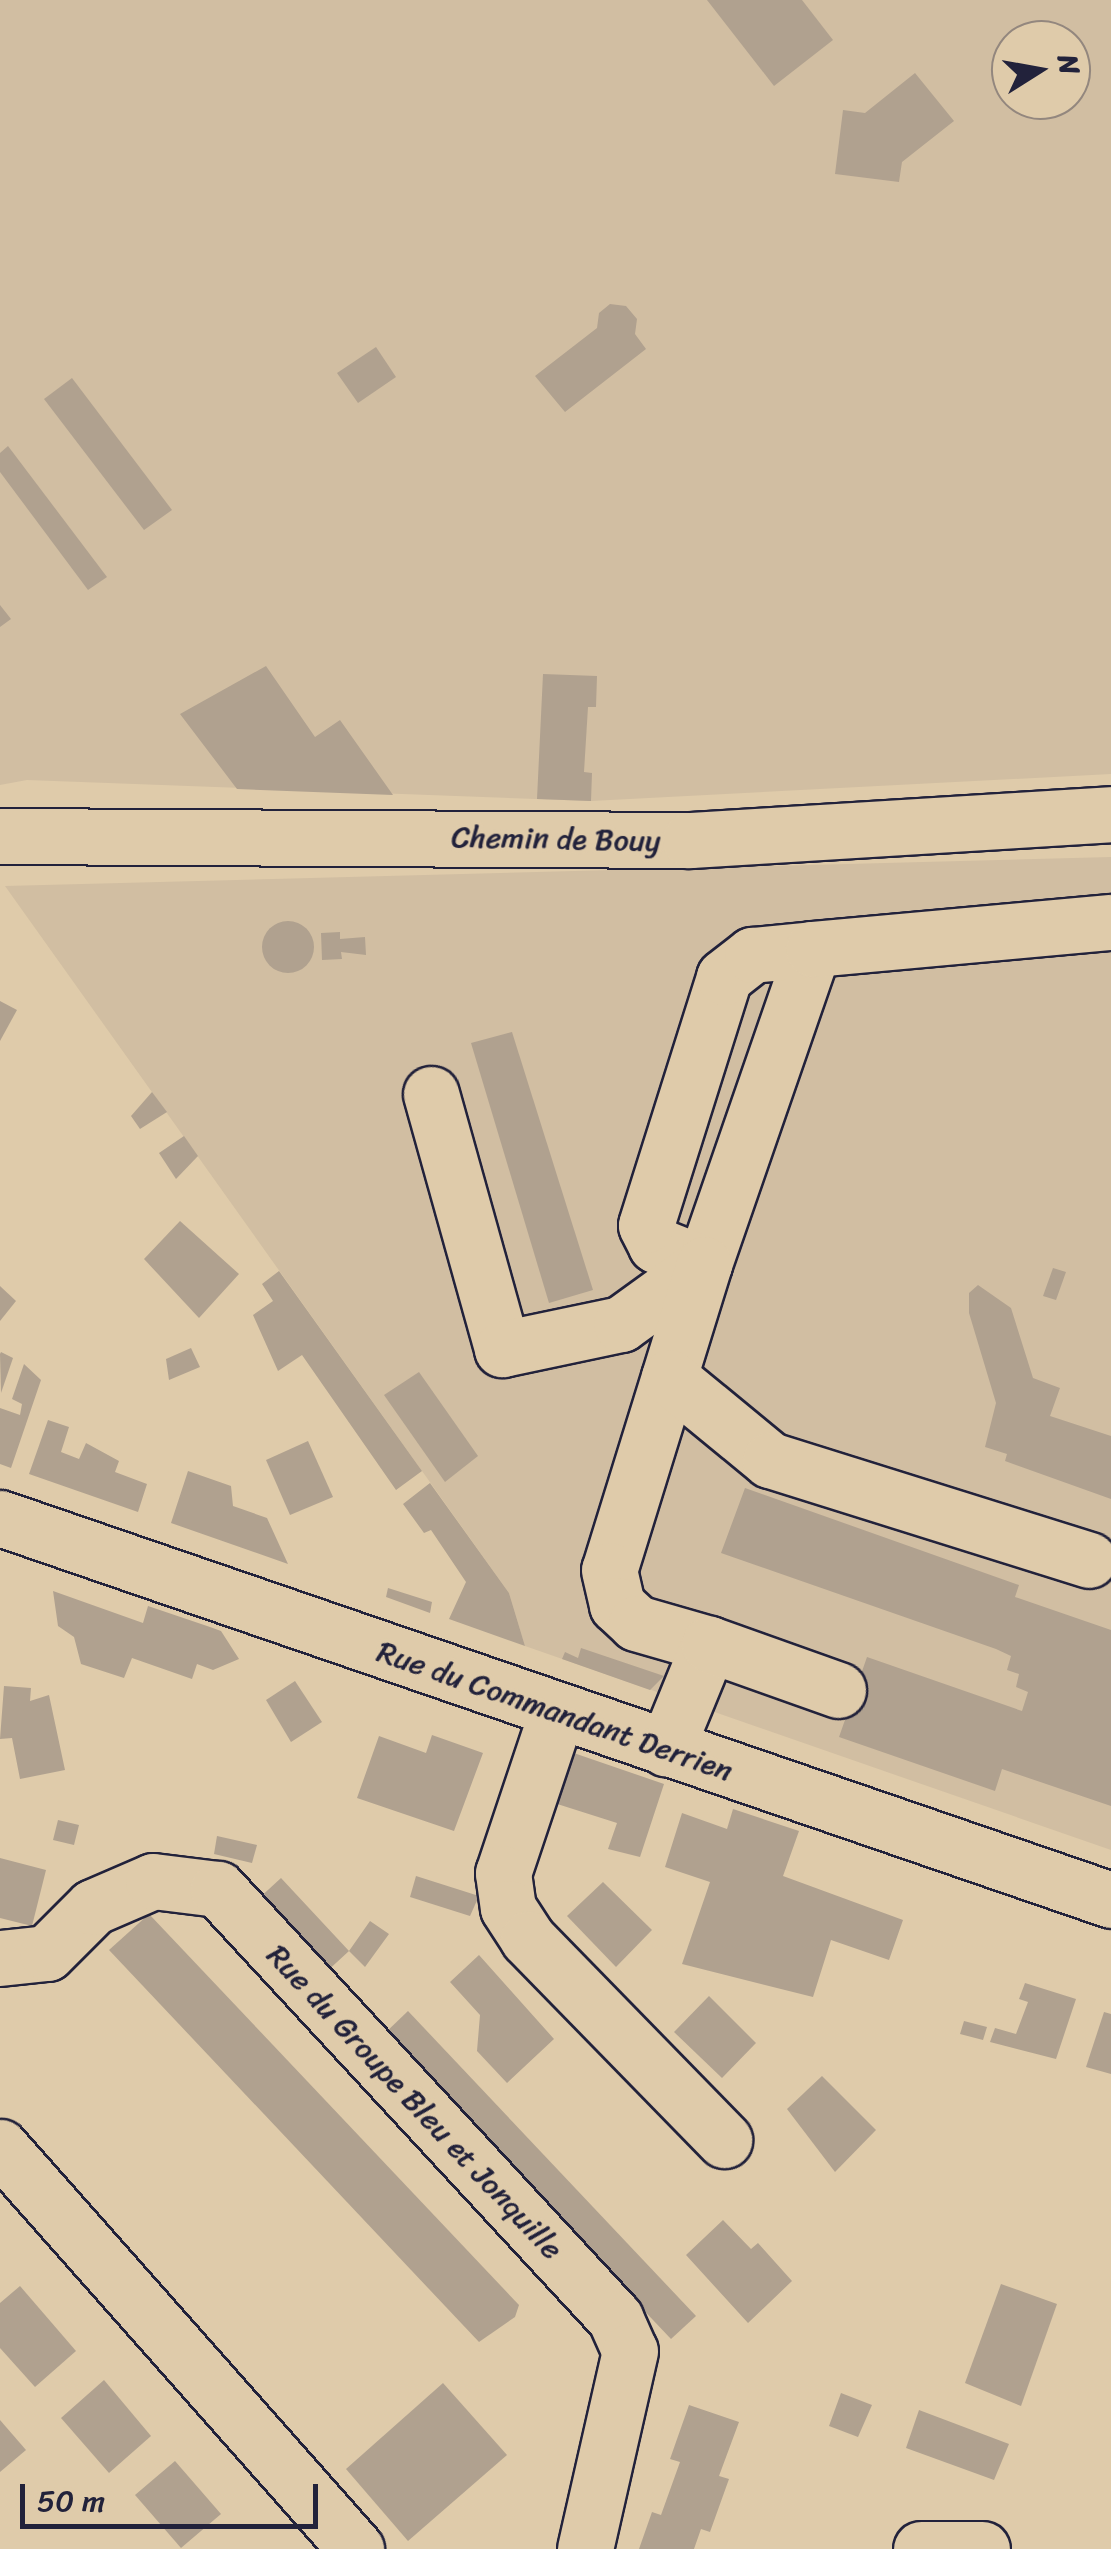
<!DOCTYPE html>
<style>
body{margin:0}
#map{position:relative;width:1111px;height:2549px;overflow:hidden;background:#dfcbaa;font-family:Sriracha,sans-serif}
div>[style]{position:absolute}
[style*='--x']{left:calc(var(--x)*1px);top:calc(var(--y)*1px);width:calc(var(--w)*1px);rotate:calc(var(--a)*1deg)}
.built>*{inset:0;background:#d1bea2}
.building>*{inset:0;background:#b0a18f}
.round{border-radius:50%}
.roads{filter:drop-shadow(2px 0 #22223b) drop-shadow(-2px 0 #22223b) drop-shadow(0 2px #22223b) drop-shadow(0 -2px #22223b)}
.minor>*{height:55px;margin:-27.5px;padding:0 27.5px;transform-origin:27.5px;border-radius:27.5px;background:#dfcbaa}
.major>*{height:55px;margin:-27.5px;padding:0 27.5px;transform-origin:27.5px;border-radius:27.5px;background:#dfcbaa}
span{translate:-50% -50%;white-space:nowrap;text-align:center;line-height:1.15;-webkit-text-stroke:8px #dfcbaa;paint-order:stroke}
.street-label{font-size:30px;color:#22223b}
.north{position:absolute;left:991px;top:20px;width:100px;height:100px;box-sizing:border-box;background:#dfcbaa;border:2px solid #93877e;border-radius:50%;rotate:79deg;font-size:28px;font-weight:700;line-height:40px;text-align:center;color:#22223b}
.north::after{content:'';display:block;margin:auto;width:35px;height:45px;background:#22223b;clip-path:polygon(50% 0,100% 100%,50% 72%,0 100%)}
.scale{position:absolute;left:20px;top:2484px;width:298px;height:45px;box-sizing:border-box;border:5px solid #22223b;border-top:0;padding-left:12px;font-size:30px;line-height:35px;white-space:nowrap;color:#22223b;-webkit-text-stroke:8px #dfcbaa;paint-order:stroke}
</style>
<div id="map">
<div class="built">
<i style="clip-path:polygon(evenodd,0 0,1111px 0,1111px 774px,591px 801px,27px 780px,0 785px,0 0,1011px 40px,1071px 40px,1071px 100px,1011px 100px,1011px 40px)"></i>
<i style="clip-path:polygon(1111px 857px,1111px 1850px,525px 1646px,509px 1593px,5px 886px)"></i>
</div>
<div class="building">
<i style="clip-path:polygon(707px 0,802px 0,833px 40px,774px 86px)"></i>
<i style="clip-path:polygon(915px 73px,954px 121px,902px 162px,899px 182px,835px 174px,843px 110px,865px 113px)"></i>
<i style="clip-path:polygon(610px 304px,626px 306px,637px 319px,635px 334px,646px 349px,565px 412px,535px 376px,597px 328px,599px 313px)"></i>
<i style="clip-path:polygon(376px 347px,396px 377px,358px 403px,337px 373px)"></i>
<i style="clip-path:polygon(72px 378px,172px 510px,144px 530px,44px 399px)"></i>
<i style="clip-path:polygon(8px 446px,107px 577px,88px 590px,0 472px,0 453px)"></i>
<i style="clip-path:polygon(0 605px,11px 619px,0 627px)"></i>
<i style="clip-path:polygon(266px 666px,315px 737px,340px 720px,393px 795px,237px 789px,180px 714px)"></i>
<i style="clip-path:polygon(543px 674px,597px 676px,596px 707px,588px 707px,584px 772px,592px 773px,591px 801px,537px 799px)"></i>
<i class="round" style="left:262px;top:921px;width:52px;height:52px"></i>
<i style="clip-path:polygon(340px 932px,340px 939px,365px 937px,366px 955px,341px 952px,342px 959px,322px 960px,321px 933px)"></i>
<i style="clip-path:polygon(0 1001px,17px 1010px,0 1041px)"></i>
<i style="clip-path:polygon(512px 1032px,593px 1290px,549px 1303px,471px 1043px)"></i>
<i style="clip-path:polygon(152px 1092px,167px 1112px,140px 1129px,131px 1116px)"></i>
<i style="clip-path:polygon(184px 1136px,198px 1156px,176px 1179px,159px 1153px)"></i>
<i style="clip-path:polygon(180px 1221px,239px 1274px,199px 1318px,144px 1259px)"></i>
<i style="clip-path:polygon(1053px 1268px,1066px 1272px,1056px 1300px,1043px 1296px)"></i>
<i style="clip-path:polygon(279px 1271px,422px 1471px,396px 1490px,302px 1355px,278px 1371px,253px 1315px,273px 1301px,262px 1284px)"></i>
<i style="clip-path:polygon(978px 1285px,1011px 1308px,1033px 1378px,1060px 1388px,1050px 1416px,1111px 1436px,1111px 1499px,1005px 1461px,1007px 1454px,985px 1447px,996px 1403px,969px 1313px,969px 1293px)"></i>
<i style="clip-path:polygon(0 1286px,16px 1301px,0 1321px)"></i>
<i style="clip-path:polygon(191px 1348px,200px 1367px,169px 1380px,166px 1359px)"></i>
<i style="clip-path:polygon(1px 1352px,13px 1358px,1px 1393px,0 1354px)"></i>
<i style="clip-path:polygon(24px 1364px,41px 1380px,11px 1468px,0 1464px,0 1408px,20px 1415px,22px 1404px,12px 1399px)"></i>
<i style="clip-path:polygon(419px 1372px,478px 1456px,445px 1482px,384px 1395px)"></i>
<i style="clip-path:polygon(48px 1420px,69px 1427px,61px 1452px,79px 1459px,86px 1443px,119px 1461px,115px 1472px,147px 1484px,138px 1512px,29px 1474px)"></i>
<i style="clip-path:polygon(308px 1441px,333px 1497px,290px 1515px,266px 1460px)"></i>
<i style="clip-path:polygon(188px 1471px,231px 1486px,233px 1506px,267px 1518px,288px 1564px,171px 1523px)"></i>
<i style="clip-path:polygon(430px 1483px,509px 1593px,525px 1646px,449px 1619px,466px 1582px,431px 1530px,424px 1533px,403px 1504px)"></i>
<i style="clip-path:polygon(745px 1488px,1019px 1585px,1015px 1597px,1111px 1630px,1111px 1806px,1002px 1769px,995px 1791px,839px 1737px,867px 1657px,1022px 1711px,1028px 1692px,1016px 1687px,1019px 1674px,1007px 1670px,1011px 1656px,996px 1649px,721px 1553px)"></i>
<i style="clip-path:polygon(388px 1588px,432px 1602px,430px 1613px,386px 1597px)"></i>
<i style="clip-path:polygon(53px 1591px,143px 1623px,148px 1606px,210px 1627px,221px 1631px,239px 1659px,213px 1670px,197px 1664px,192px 1679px,132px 1658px,124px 1678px,81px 1664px,74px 1637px,58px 1626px)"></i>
<i style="clip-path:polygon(581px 1648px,664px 1676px,650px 1690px,562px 1659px,565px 1652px,578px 1658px)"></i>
<i style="clip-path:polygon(295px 1681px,322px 1722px,291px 1742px,266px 1700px)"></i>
<i style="clip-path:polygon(4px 1686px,31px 1688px,30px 1701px,49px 1695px,65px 1770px,20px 1779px,12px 1738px,0 1739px)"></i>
<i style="clip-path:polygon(432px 1735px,483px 1753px,454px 1831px,357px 1798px,379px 1736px,426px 1753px)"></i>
<i style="clip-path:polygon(565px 1750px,664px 1784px,640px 1857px,608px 1849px,617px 1823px,551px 1802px)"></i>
<i style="clip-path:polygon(733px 1809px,799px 1831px,783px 1876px,903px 1920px,889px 1960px,831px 1940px,813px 1997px,682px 1964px,710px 1882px,665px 1867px,682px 1813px,727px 1829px)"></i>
<i style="clip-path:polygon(58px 1820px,79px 1825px,74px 1845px,53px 1840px)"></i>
<i style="clip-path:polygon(217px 1836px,257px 1845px,252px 1863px,214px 1854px)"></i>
<i style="clip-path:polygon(0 1858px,46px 1870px,32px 1926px,0 1918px)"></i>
<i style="clip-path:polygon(416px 1876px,479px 1896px,470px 1916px,410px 1897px)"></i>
<i style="clip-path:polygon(281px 1878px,349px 1951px,370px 1921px,389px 1934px,365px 1967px,349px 1951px,324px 1974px,256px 1901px)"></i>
<i style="clip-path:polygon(603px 1882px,652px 1930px,616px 1967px,567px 1916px)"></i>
<i style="clip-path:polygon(149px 1914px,519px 2305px,515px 2317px,479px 2342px,109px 1950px)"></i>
<i style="clip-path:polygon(479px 1955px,554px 2039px,507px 2083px,477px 2051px,480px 2015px,450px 1982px)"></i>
<i style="clip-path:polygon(1025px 1983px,1076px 1999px,1056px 2059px,990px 2042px,995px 2028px,1016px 2034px,1028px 2002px,1019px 1999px)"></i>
<i style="clip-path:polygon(709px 1996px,756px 2043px,722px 2078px,674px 2032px)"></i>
<i style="clip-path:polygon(408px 2011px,696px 2316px,671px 2339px,383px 2035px)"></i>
<i style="clip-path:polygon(1104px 2012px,1111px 2014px,1111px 2074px,1086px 2067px)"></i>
<i style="clip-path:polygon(964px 2021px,987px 2027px,983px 2040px,960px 2034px)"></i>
<i style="clip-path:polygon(822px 2076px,876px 2130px,835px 2172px,787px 2109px)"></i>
<i style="clip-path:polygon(723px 2220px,751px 2249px,758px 2243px,792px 2281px,748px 2323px,686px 2255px)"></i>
<i style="clip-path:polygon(1001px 2284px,1057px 2304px,1021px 2406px,965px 2383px)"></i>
<i style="clip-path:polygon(20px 2286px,76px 2351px,35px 2387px,0 2348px,0 2303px)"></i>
<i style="clip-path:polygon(104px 2380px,151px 2436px,109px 2473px,61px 2418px)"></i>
<i style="clip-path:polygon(443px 2383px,507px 2455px,408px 2541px,346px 2469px)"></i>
<i style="clip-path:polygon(841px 2393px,872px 2405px,858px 2437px,829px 2426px)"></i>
<i style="clip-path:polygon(689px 2405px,739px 2422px,719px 2476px,729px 2479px,710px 2532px,701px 2529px,694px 2549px,639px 2549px,652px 2512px,661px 2515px,680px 2462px,670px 2459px)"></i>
<i style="clip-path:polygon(919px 2410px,1009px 2444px,994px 2480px,906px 2448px)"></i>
<i style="clip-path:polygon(0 2420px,26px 2450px,0 2472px)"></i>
<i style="clip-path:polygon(175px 2461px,221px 2514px,181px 2548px,135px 2495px)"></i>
</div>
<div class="roads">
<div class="minor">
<i style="--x:0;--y:836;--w:690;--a:0.33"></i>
<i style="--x:690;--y:840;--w:422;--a:-3.5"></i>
<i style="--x:813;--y:949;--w:333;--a:109.1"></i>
<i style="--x:704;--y:1264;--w:52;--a:-158.4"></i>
<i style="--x:656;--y:1245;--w:22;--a:-117"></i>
<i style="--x:646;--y:1225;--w:260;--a:-72.5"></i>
<i style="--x:724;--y:977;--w:36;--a:-38"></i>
<i style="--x:752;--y:955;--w:61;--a:-5.6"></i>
<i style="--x:813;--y:949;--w:299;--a:-5.2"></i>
<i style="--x:431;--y:1094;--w:265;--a:74.4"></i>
<i style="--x:502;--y:1349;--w:122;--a:-11.9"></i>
<i style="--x:621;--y:1324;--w:102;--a:-35.9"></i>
<i style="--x:704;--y:1264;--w:320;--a:107.2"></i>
<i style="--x:609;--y:1570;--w:36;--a:77"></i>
<i style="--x:617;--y:1605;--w:26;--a:43"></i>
<i style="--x:636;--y:1623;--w:76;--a:16"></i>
<i style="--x:709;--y:1644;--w:113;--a:112.3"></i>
<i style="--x:669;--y:1377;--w:131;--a:39.4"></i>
<i style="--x:770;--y:1460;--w:334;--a:17.4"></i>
<i style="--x:709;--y:1644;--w:137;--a:19.6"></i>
<i style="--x:557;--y:1712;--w:170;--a:108.5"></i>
<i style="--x:503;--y:1873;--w:35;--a:82"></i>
<i style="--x:508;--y:1908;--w:37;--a:57"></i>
<i style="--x:528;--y:1939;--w:281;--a:45.7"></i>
<i style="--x:0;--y:1958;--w:47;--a:-6.1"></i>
<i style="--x:47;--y:1953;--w:65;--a:-45"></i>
<i style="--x:93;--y:1907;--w:65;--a:-23.4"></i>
<i style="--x:153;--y:1881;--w:65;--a:7"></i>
<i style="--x:218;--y:1889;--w:585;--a:47.22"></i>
<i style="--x:615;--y:2318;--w:36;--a:66"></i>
<i style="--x:630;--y:2351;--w:203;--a:102.8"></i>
<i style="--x:0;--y:2147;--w:537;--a:48.47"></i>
<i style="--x:921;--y:2549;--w:61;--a:0"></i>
</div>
<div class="major">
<i style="--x:0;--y:1518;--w:1175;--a:18.97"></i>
</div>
</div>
<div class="street-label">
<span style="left:556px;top:839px;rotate:1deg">Chemin de Bouy</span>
<span style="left:555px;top:1711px;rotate:19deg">Rue du Commandant Derrien</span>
<span style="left:415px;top:2102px;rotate:47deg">Rue du Groupe Bleu et Jonquille</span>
</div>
<div class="north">N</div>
<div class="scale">50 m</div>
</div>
